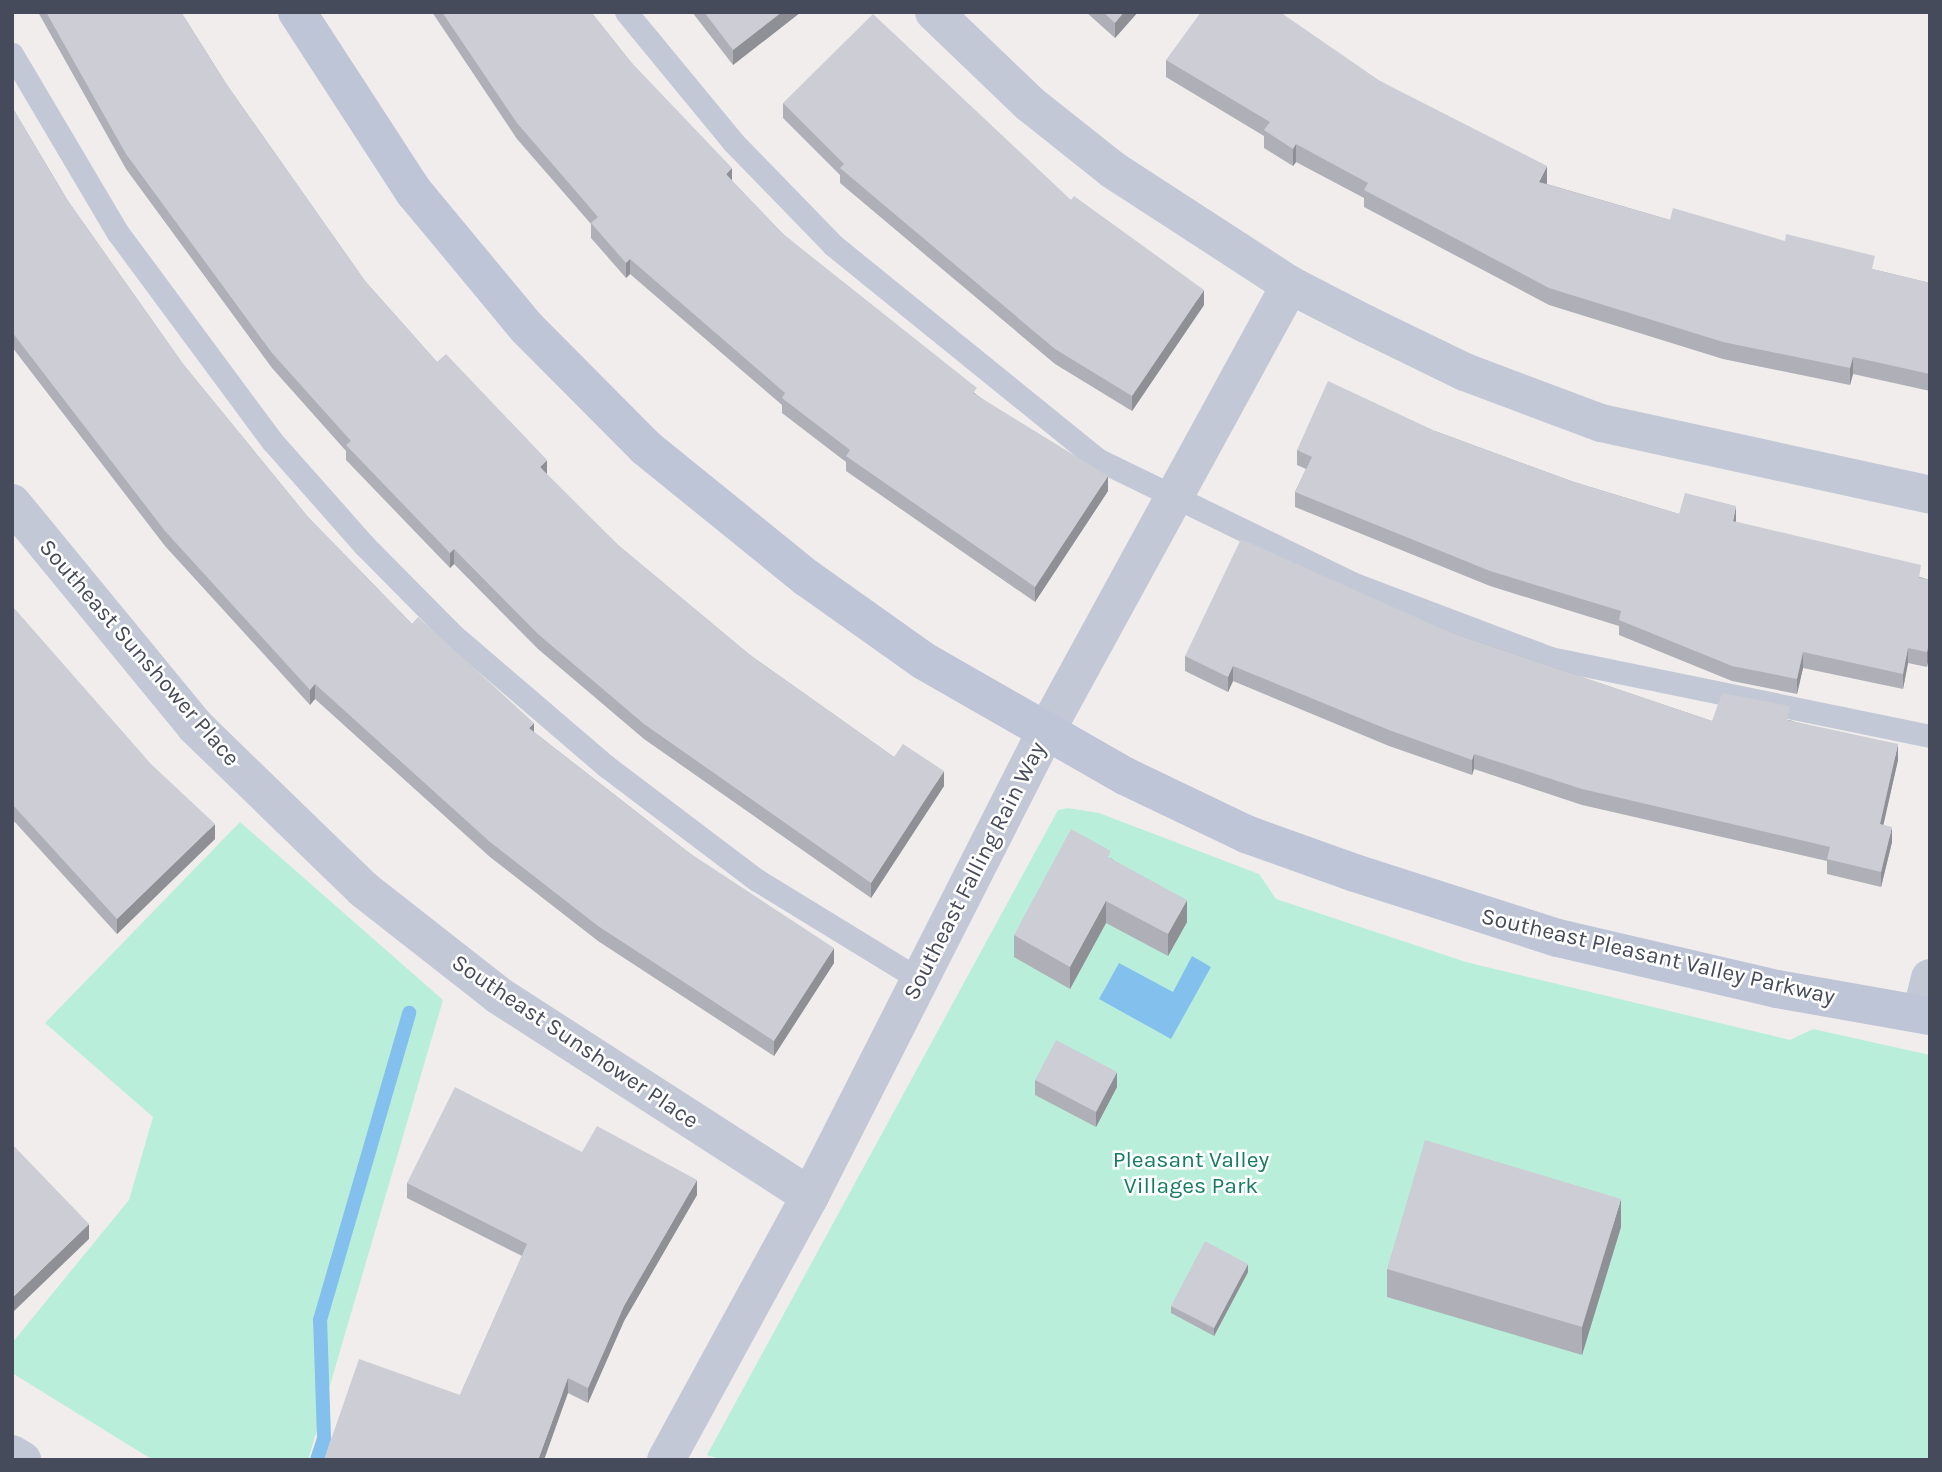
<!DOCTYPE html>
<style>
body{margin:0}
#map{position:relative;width:1942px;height:1472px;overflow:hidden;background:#f0edec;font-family:Karla,sans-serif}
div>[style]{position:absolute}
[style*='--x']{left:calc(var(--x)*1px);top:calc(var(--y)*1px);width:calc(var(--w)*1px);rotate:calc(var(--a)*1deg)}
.green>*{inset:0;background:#b9efda}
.water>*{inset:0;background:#84c0ee}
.stream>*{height:14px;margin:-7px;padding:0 7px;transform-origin:7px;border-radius:7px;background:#84c0ee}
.lane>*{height:23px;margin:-11.5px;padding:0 11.5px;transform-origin:11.5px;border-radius:11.5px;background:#c2c8d5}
.street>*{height:38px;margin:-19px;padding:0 19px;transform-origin:19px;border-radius:19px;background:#c2c8d5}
.secondary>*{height:38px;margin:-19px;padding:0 19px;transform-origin:19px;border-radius:19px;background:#bec5d7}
.wall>*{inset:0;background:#afb0b7}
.shaded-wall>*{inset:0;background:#8f9095}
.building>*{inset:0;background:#cccdd5}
span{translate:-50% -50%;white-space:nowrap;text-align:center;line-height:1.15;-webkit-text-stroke:5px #fff;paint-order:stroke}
.street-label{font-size:23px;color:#454b5a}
.park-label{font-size:23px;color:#147d60}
.frame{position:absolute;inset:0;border:14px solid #454b5a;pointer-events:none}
</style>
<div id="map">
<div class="green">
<i style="clip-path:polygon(1068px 808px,1099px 813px,1259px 874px,1276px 899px,1466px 962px,1790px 1040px,1813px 1029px,1930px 1055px,1930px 1460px,722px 1460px,707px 1455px,1058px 810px)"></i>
<i style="clip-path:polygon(240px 822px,443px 1000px,308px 1460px,153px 1460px,12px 1373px,12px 1343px,129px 1200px,153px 1117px,45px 1023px)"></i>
</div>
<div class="water">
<i style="clip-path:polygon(1192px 956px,1211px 967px,1171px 1039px,1099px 999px,1119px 963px,1173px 992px)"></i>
</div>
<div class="stream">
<i style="--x:317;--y:1460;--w:23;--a:-72"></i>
<i style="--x:324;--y:1438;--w:118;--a:-91.9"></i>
<i style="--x:320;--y:1320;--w:320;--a:-73.8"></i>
</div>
<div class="lane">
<i style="--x:626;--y:12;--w:168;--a:50.5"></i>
<i style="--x:733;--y:142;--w:144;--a:45.8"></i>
<i style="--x:833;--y:245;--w:340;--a:39"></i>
<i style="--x:1097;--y:459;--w:289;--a:25.9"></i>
<i style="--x:1357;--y:585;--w:206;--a:20.7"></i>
<i style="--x:1550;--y:658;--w:388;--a:11.6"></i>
<i style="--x:12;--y:54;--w:208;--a:59.4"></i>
<i style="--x:118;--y:233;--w:259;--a:53.5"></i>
<i style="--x:272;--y:441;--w:140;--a:48.5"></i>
<i style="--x:365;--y:546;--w:125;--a:45.3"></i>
<i style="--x:453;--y:635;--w:201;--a:40.6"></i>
<i style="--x:606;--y:766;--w:189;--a:37.1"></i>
<i style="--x:757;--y:880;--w:191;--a:31.5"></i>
</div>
<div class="street">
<i style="--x:934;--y:12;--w:133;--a:43.8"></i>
<i style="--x:1030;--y:104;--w:106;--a:38.5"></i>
<i style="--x:1113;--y:170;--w:211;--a:33"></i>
<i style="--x:1290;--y:285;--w:85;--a:27.2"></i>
<i style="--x:1366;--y:324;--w:110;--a:25.9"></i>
<i style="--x:1465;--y:372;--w:145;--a:20.6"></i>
<i style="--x:1601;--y:423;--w:337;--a:12.3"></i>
<i style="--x:12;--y:503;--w:288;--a:50.6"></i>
<i style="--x:195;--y:726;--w:234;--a:44.1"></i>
<i style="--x:363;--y:889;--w:172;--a:38.1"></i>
<i style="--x:498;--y:995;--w:371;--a:32.8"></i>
<i style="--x:1921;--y:1014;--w:37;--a:-76"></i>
<i style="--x:12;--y:1454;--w:12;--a:31"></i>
<i style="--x:666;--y:1460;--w:301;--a:-61.4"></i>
<i style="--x:810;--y:1196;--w:519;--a:-63.09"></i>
<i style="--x:1045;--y:733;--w:511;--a:-61.33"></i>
</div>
<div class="secondary">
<i style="--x:297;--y:12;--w:215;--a:57"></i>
<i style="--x:414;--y:192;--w:177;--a:50.3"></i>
<i style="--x:527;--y:328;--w:168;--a:45.2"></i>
<i style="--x:645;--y:447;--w:208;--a:39"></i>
<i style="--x:807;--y:578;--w:143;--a:35.4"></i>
<i style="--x:924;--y:661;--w:232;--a:29.8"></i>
<i style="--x:1125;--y:776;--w:134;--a:25.6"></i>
<i style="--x:1246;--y:834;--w:116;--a:19.7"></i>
<i style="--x:1355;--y:873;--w:213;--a:17.8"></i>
<i style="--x:1558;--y:938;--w:225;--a:13.1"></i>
<i style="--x:1777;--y:989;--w:155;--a:10"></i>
</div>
<div class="wall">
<i style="clip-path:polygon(38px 12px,181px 12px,227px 85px,365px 281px,437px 362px,547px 475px,618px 545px,750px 655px,894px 757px,944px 786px,871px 898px,644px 739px,538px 649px,454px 564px,450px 568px,346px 460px,346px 451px,272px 368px,126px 169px)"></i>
<i style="clip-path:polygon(432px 12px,591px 12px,630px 61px,732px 181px,783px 234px,977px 395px,1108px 491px,1035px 602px,846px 471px,846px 462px,782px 413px,782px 405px,630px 274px,626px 278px,591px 238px,591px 224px,517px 139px)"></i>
<i style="clip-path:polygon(692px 12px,801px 12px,733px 65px)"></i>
<i style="clip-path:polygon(1086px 12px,1138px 12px,1115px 38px)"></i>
<i style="clip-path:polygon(1166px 60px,1380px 81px,1547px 184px,1670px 220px,1930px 283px,1930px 391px,1853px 374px,1850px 385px,1723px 359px,1549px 305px,1364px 207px,1364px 198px,1296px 162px,1293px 166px,1264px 148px,1264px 136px,1166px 77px)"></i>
<i style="clip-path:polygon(783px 103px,1071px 200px,1204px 305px,1132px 411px,1055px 364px,840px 183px,840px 175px,783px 118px)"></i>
<i style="clip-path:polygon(12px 107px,68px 201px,183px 364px,308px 517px,412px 624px,534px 732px,688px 852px,834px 963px,774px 1056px,598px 941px,490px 857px,315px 699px,310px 705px,165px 546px,12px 347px)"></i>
<i style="clip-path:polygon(1435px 431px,1574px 482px,1679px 514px,1736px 522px,1930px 580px,1927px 667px,1908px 663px,1903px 689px,1803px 668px,1797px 694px,1732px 681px,1619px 635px,1619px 626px,1490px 586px,1295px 507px,1295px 492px,1306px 469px,1297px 465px,1297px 450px)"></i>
<i style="clip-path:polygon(12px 609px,215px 839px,117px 934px,12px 819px)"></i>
<i style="clip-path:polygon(1449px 632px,1712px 721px,1790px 720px,1898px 760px,1883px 825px,1892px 842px,1881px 887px,1827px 874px,1827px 861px,1582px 805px,1474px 769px,1472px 775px,1389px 746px,1233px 681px,1228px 692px,1185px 671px,1185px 656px)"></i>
<i style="clip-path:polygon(1111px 858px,1187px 922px,1168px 956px,1106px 923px,1070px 989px,1014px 957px,1014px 935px)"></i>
<i style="clip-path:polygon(1035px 1080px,1117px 1087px,1096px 1127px,1035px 1095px)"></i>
<i style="clip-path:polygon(582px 1152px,697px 1195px,624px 1321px,588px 1403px,568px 1393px,460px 1395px,522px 1256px,407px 1198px,407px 1183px)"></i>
<i style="clip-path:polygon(1621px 1227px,1582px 1355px,1387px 1297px,1387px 1269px)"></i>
<i style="clip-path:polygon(1248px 1272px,1214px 1336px,1171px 1313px,1171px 1306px)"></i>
</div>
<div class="shaded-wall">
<i style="clip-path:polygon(782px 12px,801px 12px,733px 65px,733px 50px)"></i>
<i style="clip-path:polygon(1124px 12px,1138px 12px,1115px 38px,1115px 23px)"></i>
<i style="clip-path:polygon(1296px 144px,1296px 162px,1293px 166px,1293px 149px)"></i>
<i style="clip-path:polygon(1547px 166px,1547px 183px,1539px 199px,1539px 182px)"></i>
<i style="clip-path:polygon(732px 168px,732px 183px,726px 174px)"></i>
<i style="clip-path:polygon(630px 259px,630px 274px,626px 278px,626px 263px)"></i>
<i style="clip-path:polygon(1204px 290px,1204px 305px,1132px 411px,1132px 396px)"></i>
<i style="clip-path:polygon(1853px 357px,1853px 374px,1850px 385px,1850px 368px)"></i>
<i style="clip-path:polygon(547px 460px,547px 476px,540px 467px)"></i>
<i style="clip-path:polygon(1108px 476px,1108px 491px,1035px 602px,1035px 587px)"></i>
<i style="clip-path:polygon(1736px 506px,1736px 522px,1733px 536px,1733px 521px)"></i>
<i style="clip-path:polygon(454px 549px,454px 564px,450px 568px,450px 553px)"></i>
<i style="clip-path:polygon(1930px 637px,1930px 653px,1927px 667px,1927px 652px)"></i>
<i style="clip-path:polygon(1908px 648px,1908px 663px,1903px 689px,1903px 674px)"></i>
<i style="clip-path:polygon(1803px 652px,1803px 668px,1797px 694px,1797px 679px)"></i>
<i style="clip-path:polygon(1233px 666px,1233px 681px,1228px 692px,1228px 677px)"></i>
<i style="clip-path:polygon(315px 684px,315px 699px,310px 705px,310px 690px)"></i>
<i style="clip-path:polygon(534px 723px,534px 738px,529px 728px)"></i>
<i style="clip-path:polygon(1898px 744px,1898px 760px,1880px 840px,1880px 824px)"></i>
<i style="clip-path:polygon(1474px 754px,1474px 769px,1472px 775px,1472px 760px)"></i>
<i style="clip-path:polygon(944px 771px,944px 786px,871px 898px,871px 883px)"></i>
<i style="clip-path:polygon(215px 824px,215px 839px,117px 934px,117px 919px)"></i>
<i style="clip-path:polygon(1892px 827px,1892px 842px,1881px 887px,1881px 872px)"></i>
<i style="clip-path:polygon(1187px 900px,1187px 922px,1168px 956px,1168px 934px)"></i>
<i style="clip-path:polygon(1106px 901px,1106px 923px,1070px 989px,1070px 967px)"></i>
<i style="clip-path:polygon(834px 948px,834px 963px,774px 1056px,774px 1041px)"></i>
<i style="clip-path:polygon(1117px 1072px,1117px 1087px,1096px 1127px,1096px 1112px)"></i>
<i style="clip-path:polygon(697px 1180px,697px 1195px,624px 1321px,588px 1403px,588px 1388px,624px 1306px)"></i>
<i style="clip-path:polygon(1621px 1199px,1621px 1227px,1582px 1355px,1582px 1327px)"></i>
<i style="clip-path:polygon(89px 1224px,89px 1239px,12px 1313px,12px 1298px)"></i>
<i style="clip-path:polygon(1248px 1264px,1248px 1272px,1214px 1336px,1214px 1328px)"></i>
<i style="clip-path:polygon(568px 1378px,568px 1393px,544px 1460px,538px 1460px)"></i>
</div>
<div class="building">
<i style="clip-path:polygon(46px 12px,181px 12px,227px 85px,365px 281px,437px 362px,446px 354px,547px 460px,540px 467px,618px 545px,750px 655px,894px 757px,903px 744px,944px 771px,871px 883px,644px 724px,538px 634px,454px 549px,450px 553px,346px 445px,351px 441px,272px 353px,126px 154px)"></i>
<i style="clip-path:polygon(442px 12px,591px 12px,630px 61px,732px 168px,726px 174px,783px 234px,977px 388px,973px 393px,1108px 476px,1035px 587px,846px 456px,850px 450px,782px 398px,785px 393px,630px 259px,626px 263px,591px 223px,598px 217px,517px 123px)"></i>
<i style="clip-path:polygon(704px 12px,782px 12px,733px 50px)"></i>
<i style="clip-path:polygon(1103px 12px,1124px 12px,1115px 23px)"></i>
<i style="clip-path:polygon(1201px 12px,1280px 12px,1380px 81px,1547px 166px,1539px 182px,1670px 220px,1673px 208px,1785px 241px,1786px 234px,1875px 256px,1872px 269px,1930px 283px,1930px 374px,1853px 357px,1850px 368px,1723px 342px,1549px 288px,1364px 190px,1368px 183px,1296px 144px,1293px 149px,1264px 130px,1270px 122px,1166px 60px)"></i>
<i style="clip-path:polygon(873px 14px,1071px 200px,1074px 196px,1204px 290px,1132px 396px,1055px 349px,840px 168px,844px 164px,783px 103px)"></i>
<i style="clip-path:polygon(12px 107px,68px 201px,183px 364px,308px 517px,412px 624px,418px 617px,534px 723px,529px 728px,688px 852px,834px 948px,774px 1041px,598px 926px,490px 842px,315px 684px,310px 690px,165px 531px,12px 332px)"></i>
<i style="clip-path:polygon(1328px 381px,1435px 431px,1574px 482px,1679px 514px,1685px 493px,1736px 506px,1733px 521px,1921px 565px,1919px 578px,1930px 580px,1930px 637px,1927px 652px,1908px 648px,1903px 674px,1803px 652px,1797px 679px,1732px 666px,1619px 620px,1621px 611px,1490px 571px,1295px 492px,1312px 457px,1297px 450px)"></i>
<i style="clip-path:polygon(1241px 539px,1449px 632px,1712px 721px,1722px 693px,1790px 706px,1787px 720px,1898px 744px,1880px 824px,1892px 827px,1881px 872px,1827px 859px,1830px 847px,1582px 789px,1474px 754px,1472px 760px,1389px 730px,1233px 666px,1228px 677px,1185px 656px)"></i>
<i style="clip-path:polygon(14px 608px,151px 764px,215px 824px,117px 919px,12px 804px,12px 609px)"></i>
<i style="clip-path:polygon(1071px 829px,1111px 851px,1108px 857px,1187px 900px,1168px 934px,1106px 901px,1070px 967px,1014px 935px)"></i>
<i style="clip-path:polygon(1056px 1040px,1117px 1072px,1096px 1112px,1035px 1080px)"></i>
<i style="clip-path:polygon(455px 1087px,582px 1152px,597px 1126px,697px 1180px,624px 1306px,588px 1388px,568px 1378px,538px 1460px,324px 1460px,359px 1359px,460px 1395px,527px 1244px,407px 1183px)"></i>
<i style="clip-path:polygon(1425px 1140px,1621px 1199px,1582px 1327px,1387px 1269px)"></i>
<i style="clip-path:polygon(12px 1144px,89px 1224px,12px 1298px)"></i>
<i style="clip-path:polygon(1205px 1241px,1248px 1264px,1214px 1328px,1171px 1306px)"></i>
</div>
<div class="street-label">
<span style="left:139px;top:653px;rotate:49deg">Southeast Sunshower Place</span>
<span style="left:975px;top:871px;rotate:-63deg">Southeast Falling Rain Way</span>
<span style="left:1658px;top:957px;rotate:13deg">Southeast Pleasant Valley Parkway</span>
<span style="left:575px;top:1042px;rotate:34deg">Southeast Sunshower Place</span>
</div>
<div class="park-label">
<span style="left:1191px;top:1173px">Pleasant Valley<br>Villages Park</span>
</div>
<div class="frame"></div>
</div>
